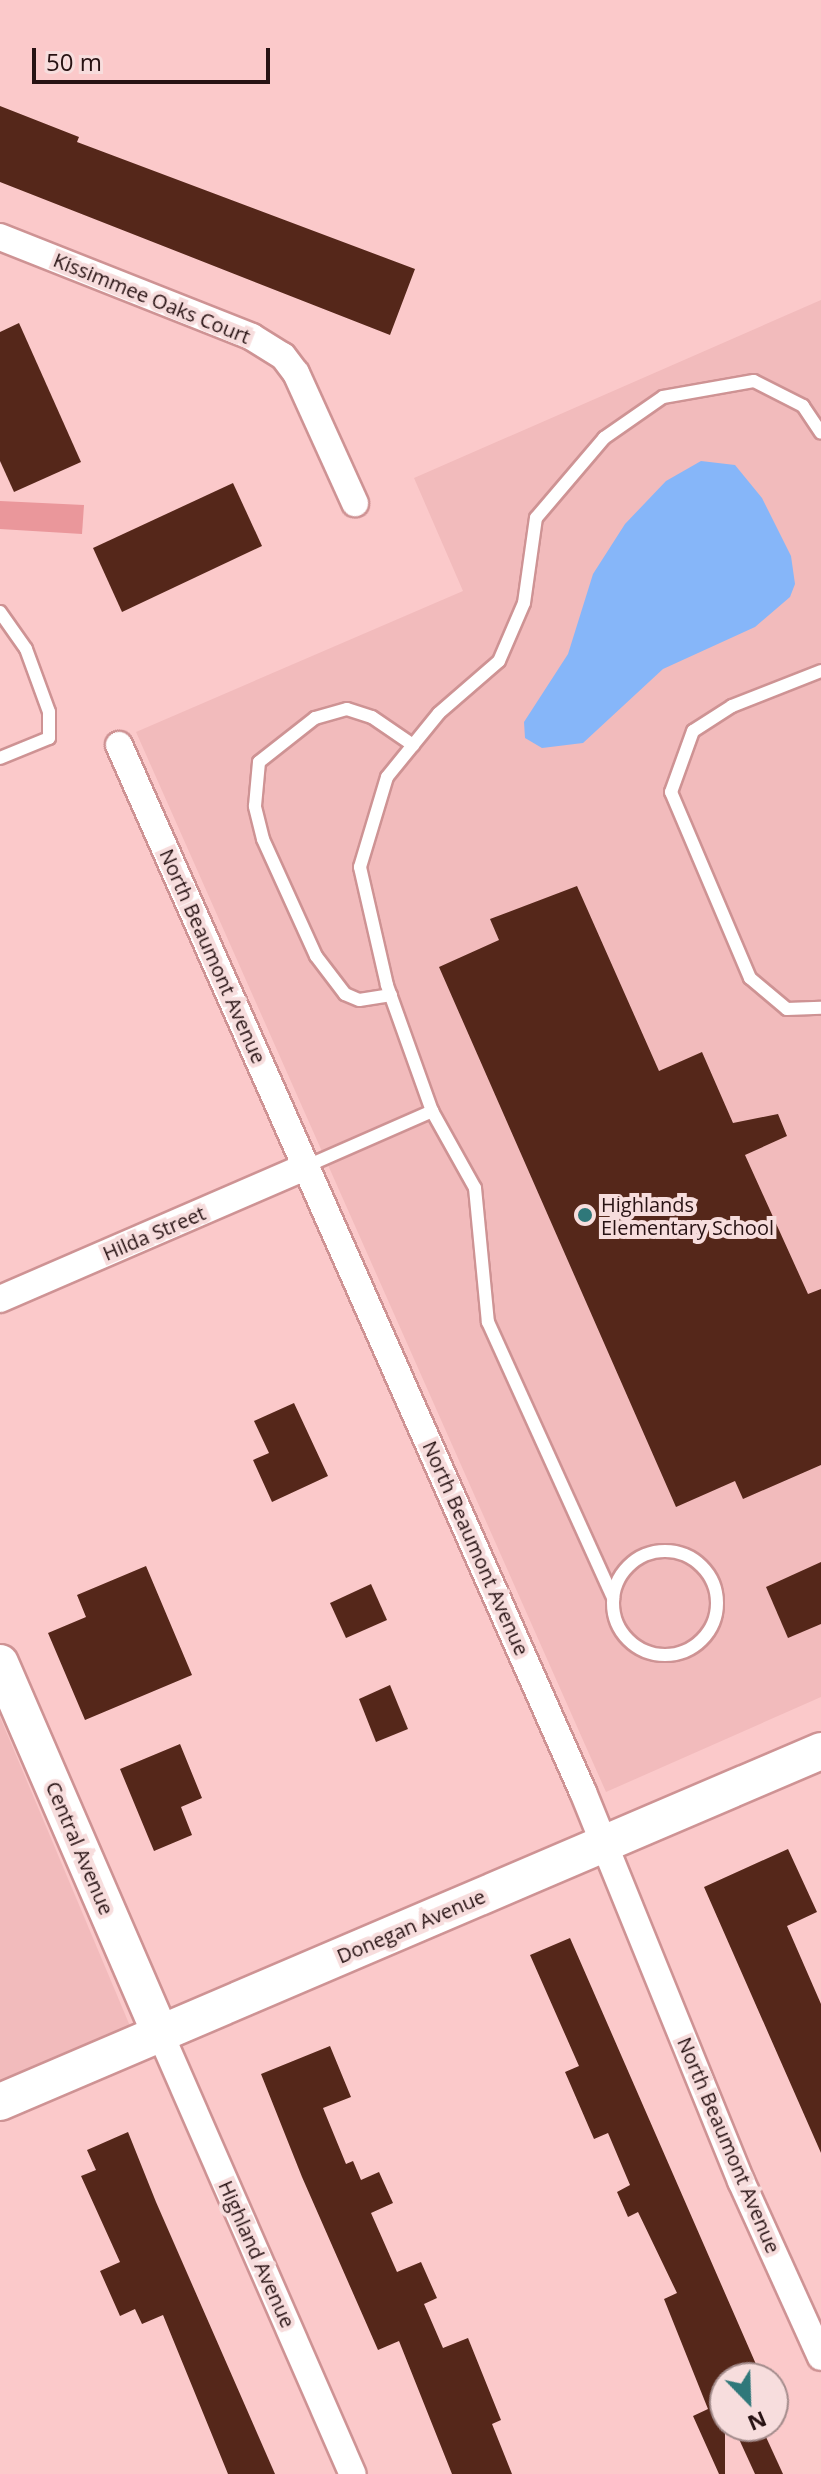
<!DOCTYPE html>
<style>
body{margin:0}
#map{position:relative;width:821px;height:2474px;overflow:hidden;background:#fbc9ca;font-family:"Open Sans",sans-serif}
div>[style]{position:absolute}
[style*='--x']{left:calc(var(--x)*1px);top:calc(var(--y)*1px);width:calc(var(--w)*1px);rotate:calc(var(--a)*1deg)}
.built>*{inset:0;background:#f2bbbc}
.green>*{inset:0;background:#ea979b}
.water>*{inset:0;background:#86b6f9}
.building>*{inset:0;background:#55271a}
.roads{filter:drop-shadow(2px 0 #ce9394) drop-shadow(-2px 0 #ce9394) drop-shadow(0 2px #ce9394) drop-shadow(0 -2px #ce9394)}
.lane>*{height:12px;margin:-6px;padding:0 6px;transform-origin:6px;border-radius:6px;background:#fff}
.lane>.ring{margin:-6px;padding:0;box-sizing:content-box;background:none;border:12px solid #fff;border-radius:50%}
.street>*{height:26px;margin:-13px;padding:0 13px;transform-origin:13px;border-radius:13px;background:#fff}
.secondary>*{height:36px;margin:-18px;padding:0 18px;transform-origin:18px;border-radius:18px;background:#fff}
.dots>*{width:22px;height:22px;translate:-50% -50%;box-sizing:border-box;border:4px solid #f7dddd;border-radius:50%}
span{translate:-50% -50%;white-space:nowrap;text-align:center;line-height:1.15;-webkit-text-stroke:8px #f7dddd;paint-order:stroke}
.street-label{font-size:20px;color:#271213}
.poi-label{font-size:20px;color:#271213}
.left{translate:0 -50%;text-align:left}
.north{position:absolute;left:709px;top:2362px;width:80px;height:80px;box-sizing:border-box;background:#f7dddd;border:2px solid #a48c8c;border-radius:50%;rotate:157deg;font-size:22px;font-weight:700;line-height:32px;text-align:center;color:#271213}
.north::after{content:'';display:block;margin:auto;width:28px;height:36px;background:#2f787a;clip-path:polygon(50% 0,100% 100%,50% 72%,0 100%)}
.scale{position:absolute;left:32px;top:48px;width:238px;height:36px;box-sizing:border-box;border:4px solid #271213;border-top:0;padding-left:10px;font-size:24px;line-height:28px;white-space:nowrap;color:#271213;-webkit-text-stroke:6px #f7dddd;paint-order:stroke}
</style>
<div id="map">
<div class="built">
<i style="clip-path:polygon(821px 300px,821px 1697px,606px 1792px,136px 732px,463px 591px,414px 478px)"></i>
<i style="clip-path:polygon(0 1717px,130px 2026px,0 2082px)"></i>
</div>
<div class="green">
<i style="clip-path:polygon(0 501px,84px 505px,82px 534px,0 529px)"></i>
</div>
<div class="water">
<i style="clip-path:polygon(701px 461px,735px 465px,762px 498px,791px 556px,795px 584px,790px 597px,755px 627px,663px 669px,583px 743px,542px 748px,525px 738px,524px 722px,568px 654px,593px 574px,625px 524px,666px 481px)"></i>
</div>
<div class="building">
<i style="clip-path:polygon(0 106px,79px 137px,77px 142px,415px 269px,390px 335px,0 182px)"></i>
<i style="clip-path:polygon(19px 323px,81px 462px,14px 492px,0 461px,0 332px)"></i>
<i style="clip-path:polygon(233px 483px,262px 546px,122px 612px,93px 548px)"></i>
<i style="clip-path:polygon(577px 886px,659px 1071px,702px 1052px,733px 1123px,778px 1114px,787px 1136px,745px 1155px,808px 1294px,821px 1289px,821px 1465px,743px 1499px,735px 1481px,676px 1507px,439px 967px,499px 940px,490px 919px)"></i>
<i style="clip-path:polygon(294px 1403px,328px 1476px,272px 1502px,253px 1460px,269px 1453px,254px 1421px)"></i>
<i style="clip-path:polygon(821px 1562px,821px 1624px,788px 1638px,766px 1587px)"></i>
<i style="clip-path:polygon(146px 1566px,192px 1675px,85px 1720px,48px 1633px,86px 1617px,77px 1595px)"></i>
<i style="clip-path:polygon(371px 1584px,387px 1620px,346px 1638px,330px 1603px)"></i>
<i style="clip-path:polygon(390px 1685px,408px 1729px,376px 1742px,359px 1699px)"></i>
<i style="clip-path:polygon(180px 1744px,202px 1798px,181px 1807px,192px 1835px,154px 1851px,120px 1769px)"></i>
<i style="clip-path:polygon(788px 1849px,817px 1912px,787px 1926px,821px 2004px,821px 2153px,704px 1887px)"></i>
<i style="clip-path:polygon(570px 1938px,762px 2378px,725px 2378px,725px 2474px,719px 2474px,693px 2416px,708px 2409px,664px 2299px,677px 2293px,638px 2212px,628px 2217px,617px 2192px,630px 2185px,608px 2133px,594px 2139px,565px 2072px,579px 2066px,530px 1955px)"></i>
<i style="clip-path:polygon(330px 2046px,351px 2097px,323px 2108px,346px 2164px,353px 2161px,361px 2180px,379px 2172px,393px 2203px,371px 2213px,397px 2272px,421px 2262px,437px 2298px,424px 2304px,443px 2348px,468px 2338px,501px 2420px,492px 2424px,512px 2474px,452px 2474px,399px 2341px,378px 2350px,302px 2177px,261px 2074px)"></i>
<i style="clip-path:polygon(128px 2132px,156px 2202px,275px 2474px,228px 2474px,163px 2315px,142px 2324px,135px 2309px,120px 2316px,100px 2271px,120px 2262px,81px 2176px,96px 2170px,87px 2150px)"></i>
<i style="clip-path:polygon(733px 2426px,761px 2426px,783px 2474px,755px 2474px)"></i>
</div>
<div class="roads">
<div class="lane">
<i style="--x:0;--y:612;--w:45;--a:54.9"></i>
<i style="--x:26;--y:649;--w:67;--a:69.9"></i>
<i style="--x:49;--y:712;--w:26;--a:90"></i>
<i style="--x:49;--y:738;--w:53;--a:157.8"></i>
<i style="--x:821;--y:671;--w:96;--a:158.5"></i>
<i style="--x:732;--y:706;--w:46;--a:147.3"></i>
<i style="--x:693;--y:731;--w:65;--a:109.8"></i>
<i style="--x:671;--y:792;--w:202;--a:67"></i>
<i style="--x:750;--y:978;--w:48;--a:40"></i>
<i style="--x:787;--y:1009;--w:34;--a:-2"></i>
<i style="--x:391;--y:995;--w:32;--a:171"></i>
<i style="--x:359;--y:1000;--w:15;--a:-157"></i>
<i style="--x:345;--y:994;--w:48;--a:-127.3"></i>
<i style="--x:316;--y:956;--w:128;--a:-114.4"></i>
<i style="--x:263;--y:839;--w:34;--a:-104"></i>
<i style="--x:255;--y:806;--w:44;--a:-84.8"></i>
<i style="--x:259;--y:762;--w:71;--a:-38.2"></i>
<i style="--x:315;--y:718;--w:33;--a:-16"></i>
<i style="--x:347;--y:709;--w:26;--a:18"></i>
<i style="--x:372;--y:717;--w:50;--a:34.3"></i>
<i style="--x:432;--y:1111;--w:88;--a:60.8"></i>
<i style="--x:475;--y:1188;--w:135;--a:84.5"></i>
<i style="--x:488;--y:1322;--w:303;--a:65.6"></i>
<i style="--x:307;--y:1166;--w:137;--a:-23.7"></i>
<i style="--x:432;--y:1111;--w:134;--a:-109.7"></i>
<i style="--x:387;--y:985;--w:121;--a:-102.9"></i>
<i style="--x:360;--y:867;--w:94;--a:-73.3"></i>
<i style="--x:387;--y:777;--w:82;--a:-50.9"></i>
<i style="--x:439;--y:713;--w:79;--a:-40.9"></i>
<i style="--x:499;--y:661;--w:63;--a:-66.7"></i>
<i style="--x:524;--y:603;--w:86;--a:-82"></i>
<i style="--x:536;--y:518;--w:105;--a:-49.6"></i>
<i style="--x:604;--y:438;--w:72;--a:-34.8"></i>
<i style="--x:663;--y:397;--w:92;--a:-10"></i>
<i style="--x:754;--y:381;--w:55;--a:27"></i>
<i style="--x:803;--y:406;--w:32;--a:56"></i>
<i class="ring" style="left:613px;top:1551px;width:92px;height:92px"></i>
</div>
<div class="street">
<i style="--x:0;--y:237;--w:271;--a:21.6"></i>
<i style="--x:252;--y:337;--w:36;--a:32"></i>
<i style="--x:283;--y:356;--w:21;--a:53"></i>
<i style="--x:296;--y:373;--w:143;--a:65.6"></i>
<i style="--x:119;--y:745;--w:1145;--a:66.1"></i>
<i style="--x:583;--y:1792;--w:420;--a:67.9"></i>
<i style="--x:741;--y:2181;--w:193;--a:65.6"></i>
<i style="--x:0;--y:1299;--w:335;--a:-23.4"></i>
<i style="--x:160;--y:2033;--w:481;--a:66.4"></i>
</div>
<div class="secondary">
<i style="--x:0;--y:1663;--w:403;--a:66.6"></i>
<i style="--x:0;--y:2102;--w:893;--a:-23.15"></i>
</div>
</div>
<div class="dots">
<i style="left:585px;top:1215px;background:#2f787a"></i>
</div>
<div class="street-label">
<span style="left:152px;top:298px;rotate:22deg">Kissimmee Oaks Court</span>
<span style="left:213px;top:956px;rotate:66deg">North Beaumont Avenue</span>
<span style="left:154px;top:1233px;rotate:-23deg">Hilda Street</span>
<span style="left:476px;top:1548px;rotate:66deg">North Beaumont Avenue</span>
<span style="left:80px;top:1848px;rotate:67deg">Central Avenue</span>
<span style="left:411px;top:1926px;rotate:-23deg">Donegan Avenue</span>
<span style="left:729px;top:2145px;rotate:67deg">North Beaumont Avenue</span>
<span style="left:257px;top:2254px;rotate:66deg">Highland Avenue</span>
</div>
<div class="poi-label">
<span class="left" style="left:601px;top:1216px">Highlands<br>Elementary School</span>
</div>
<div class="north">N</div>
<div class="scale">50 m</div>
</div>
